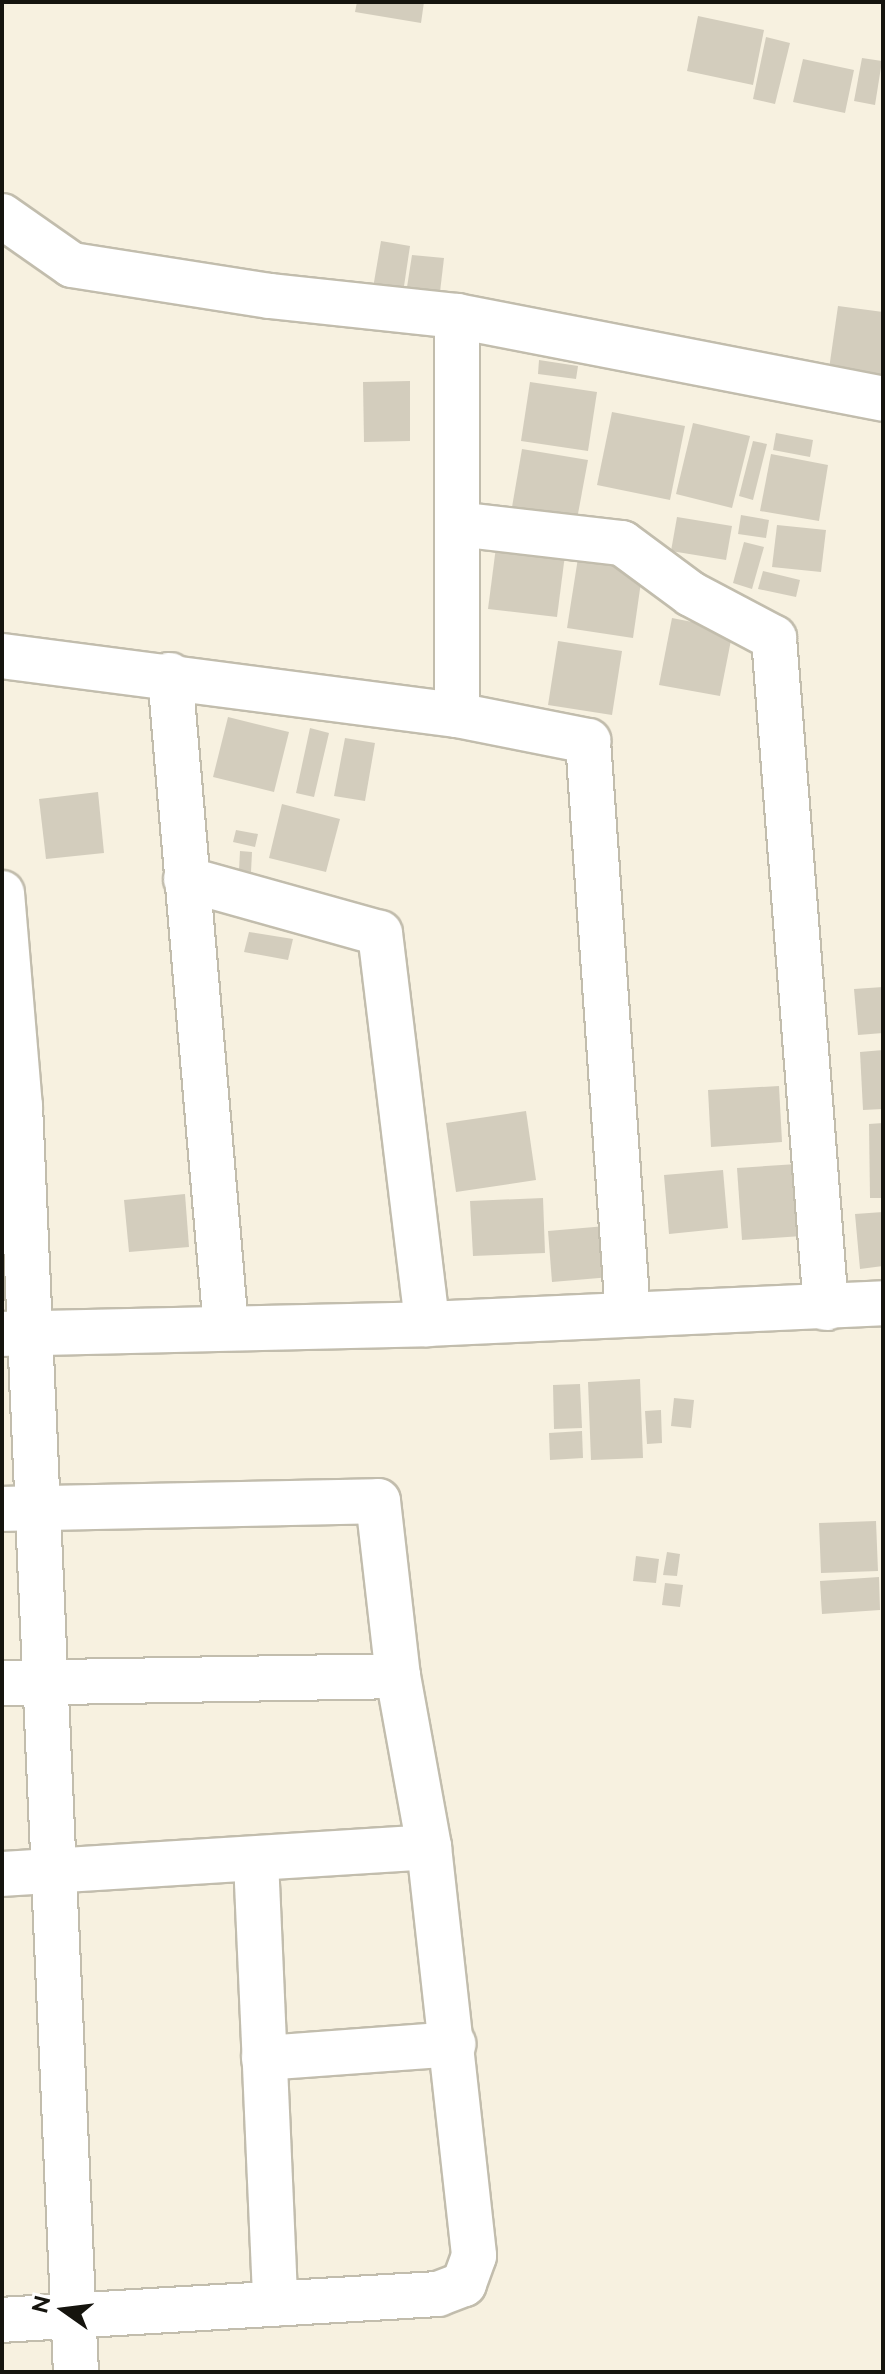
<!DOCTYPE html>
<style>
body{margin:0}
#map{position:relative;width:885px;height:2374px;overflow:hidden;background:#f7f1e0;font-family:Raleway,sans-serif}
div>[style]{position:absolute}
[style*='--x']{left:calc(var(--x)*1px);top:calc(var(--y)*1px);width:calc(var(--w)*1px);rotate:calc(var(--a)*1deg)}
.building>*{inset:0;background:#d3cdbd}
.roads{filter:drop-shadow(2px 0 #c2bdad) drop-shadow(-2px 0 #c2bdad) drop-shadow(0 2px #c2bdad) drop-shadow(0 -2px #c2bdad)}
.minor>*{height:44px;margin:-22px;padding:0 22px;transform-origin:22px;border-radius:22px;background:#fff}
span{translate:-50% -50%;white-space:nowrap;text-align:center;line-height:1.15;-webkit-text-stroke:8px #fff;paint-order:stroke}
.frame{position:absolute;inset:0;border:4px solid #15140e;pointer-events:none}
.north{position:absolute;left:24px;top:2270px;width:80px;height:80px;-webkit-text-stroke:6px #fff;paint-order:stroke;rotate:284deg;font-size:22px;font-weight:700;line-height:32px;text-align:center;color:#15140e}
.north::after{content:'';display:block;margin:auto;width:28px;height:36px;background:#15140e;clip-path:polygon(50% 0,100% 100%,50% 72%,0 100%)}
</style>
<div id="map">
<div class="building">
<i style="clip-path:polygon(357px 2px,424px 2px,421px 23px,355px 12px)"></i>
<i style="clip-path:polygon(698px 16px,764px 30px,753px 85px,687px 71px)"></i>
<i style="clip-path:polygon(766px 37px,790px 43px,775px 104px,753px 99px)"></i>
<i style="clip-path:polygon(862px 58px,882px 61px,875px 105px,854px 101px)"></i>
<i style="clip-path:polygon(803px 59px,854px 70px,845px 113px,793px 102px)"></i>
<i style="clip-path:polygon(381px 241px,410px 246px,403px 293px,373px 288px)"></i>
<i style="clip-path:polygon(412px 255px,444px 258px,440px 292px,407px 287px)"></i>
<i style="clip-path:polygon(838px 306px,883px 312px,883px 376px,829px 369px)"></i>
<i style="clip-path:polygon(539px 360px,578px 366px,576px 379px,538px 374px)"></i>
<i style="clip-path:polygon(410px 381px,410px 441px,364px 442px,363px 382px)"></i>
<i style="clip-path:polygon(530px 382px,597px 392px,588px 451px,521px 441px)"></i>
<i style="clip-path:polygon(612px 412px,685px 426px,670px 500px,597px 485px)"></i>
<i style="clip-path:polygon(693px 423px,750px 436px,732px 508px,676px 494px)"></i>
<i style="clip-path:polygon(776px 433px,813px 440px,810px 457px,773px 450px)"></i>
<i style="clip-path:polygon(753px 441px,767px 444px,753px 500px,739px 496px)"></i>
<i style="clip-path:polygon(522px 449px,588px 460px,577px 519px,512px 507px)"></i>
<i style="clip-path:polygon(771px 454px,828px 465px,819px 521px,760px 511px)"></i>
<i style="clip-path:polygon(741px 515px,769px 520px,766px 538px,738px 534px)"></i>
<i style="clip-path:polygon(677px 517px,732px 526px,726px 560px,671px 551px)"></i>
<i style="clip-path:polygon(777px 525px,826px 530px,821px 572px,772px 567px)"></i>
<i style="clip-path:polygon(744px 542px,764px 547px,752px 589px,733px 583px)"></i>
<i style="clip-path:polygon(496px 547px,565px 555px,557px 617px,488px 609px)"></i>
<i style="clip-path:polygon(578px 558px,643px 568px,633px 638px,567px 628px)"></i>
<i style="clip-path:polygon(763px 571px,800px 580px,796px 597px,758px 589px)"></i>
<i style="clip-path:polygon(672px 618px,733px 630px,720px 696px,659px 685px)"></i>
<i style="clip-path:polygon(558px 641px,622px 651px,612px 715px,548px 705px)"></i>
<i style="clip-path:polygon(228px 717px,289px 732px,274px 792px,213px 777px)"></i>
<i style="clip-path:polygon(310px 728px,329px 733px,314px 797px,296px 793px)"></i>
<i style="clip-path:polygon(345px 738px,375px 743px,365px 801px,334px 796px)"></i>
<i style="clip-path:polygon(98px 792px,104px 853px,46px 859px,39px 799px)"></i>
<i style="clip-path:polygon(282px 804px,340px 819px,326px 872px,269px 858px)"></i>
<i style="clip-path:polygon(236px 830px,258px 834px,255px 847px,233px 842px)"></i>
<i style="clip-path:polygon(240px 851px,252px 852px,251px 872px,239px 871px)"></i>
<i style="clip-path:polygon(249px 932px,293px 939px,288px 960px,244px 952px)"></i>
<i style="clip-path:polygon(883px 987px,883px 1033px,858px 1035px,854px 989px)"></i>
<i style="clip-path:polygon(883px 1050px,883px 1109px,863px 1110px,860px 1052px)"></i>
<i style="clip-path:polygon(779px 1086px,782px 1142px,711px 1147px,708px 1090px)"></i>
<i style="clip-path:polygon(526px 1111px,536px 1180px,456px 1192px,446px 1123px)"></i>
<i style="clip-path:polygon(883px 1123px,883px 1198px,870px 1198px,869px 1124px)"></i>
<i style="clip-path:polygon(797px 1164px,802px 1236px,742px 1240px,737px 1168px)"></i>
<i style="clip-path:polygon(723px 1170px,728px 1228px,669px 1234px,664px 1175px)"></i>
<i style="clip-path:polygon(185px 1194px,189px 1247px,129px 1252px,124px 1200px)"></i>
<i style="clip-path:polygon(543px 1198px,545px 1253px,473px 1256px,470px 1201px)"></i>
<i style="clip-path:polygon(883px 1212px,883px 1266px,860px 1269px,855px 1214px)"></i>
<i style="clip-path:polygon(606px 1226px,611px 1277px,552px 1282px,548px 1231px)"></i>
<i style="clip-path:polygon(640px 1379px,643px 1458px,591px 1460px,588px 1382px)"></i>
<i style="clip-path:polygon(580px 1384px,582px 1428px,554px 1429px,553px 1385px)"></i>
<i style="clip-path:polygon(674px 1398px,694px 1400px,691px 1428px,671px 1426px)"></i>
<i style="clip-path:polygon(661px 1410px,662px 1443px,647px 1444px,645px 1411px)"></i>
<i style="clip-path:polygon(582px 1431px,583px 1458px,550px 1460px,549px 1433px)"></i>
<i style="clip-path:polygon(876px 1521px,878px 1571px,821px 1573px,819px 1523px)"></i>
<i style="clip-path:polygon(667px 1552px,680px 1554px,677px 1576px,663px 1575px)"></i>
<i style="clip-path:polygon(636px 1556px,659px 1559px,656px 1583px,633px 1581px)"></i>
<i style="clip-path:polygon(879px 1577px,880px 1610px,822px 1614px,820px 1581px)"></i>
<i style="clip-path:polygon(665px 1583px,683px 1585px,680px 1607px,662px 1605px)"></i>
</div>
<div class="roads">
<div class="minor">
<i style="--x:2;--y:216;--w:85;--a:35"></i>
<i style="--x:72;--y:265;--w:200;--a:8.9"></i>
<i style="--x:270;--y:296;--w:188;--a:6.1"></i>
<i style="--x:457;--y:316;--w:434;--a:11"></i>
<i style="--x:457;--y:316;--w:399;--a:90"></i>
<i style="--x:457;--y:524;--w:166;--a:6.6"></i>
<i style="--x:622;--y:543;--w:86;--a:36.5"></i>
<i style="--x:691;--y:594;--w:94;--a:27.9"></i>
<i style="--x:774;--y:638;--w:672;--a:85.56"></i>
<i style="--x:2;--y:656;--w:459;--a:7.4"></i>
<i style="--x:457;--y:715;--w:134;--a:11.2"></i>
<i style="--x:588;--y:741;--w:574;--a:86.01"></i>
<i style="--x:170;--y:675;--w:655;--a:85.1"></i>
<i style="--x:186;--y:879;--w:201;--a:15.6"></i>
<i style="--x:380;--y:933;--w:394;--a:83.1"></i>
<i style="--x:2;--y:893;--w:214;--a:85.2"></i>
<i style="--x:20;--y:1106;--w:1267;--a:87.47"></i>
<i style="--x:2;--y:1334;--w:425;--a:-1.3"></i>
<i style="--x:427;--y:1324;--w:456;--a:-2.6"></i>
<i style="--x:2;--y:1509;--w:376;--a:-1.2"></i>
<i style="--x:378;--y:1501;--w:176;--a:83.5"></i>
<i style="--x:398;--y:1676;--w:174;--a:79.7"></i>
<i style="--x:429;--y:1847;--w:411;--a:83.7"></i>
<i style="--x:474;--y:2256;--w:30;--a:110"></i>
<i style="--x:464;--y:2284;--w:28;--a:159"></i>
<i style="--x:438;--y:2294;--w:437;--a:176.6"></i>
<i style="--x:2;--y:1683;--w:396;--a:-1"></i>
<i style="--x:256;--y:1860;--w:444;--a:87.5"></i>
<i style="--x:2;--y:1874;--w:428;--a:-3.6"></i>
<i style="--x:264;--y:2058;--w:190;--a:-4.2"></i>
</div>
</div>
<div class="frame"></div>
<div class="north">N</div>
</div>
